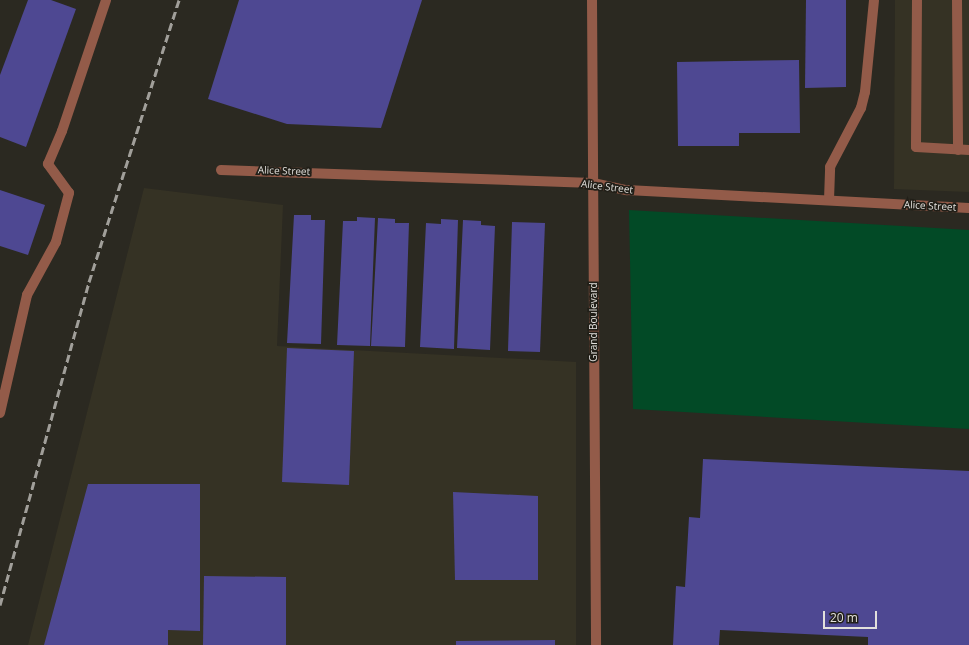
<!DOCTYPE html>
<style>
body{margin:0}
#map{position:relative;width:969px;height:645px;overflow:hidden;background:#2b2921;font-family:"Open Sans",sans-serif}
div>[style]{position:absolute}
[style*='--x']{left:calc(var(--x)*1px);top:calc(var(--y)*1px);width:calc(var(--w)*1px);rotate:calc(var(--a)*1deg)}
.built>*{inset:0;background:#353224}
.green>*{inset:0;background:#024a26}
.building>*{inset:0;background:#4e4892}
.minor>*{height:10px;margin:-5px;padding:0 5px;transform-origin:5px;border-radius:5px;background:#935b49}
.rail>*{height:3px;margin-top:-1.5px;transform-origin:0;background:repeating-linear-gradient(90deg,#a19f9a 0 8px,transparent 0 12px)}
span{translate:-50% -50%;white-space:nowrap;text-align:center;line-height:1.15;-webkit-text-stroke:3.5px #211f18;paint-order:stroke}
.street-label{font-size:10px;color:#e2e0dc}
.scale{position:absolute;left:823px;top:611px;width:54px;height:18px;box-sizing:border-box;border:2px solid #e2e0dc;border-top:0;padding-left:5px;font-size:12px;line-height:14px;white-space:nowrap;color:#e2e0dc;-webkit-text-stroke:3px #211f18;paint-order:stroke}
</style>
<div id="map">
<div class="built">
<i style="clip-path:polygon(895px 0,969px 0,969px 192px,894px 189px)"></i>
<i style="clip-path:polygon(144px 188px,283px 205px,277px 346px,576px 362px,576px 645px,28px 645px)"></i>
</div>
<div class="green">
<i style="clip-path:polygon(629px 210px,969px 230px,969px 429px,633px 409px)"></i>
</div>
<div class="building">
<i style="clip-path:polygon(28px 0,51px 0,76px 9px,26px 147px,0 137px,0 75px)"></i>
<i style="clip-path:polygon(239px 0,422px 0,381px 128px,287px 124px,208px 99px)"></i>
<i style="clip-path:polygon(806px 0,846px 0,846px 87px,805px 88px)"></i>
<i style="clip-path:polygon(799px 60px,800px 133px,739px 133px,739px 146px,678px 146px,677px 62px)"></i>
<i style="clip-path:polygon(0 190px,45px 205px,28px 255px,0 246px)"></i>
<i style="clip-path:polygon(294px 215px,311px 215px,311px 220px,325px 220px,321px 344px,287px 343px)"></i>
<i style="clip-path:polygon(357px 217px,375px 218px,370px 346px,337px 345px,343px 221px,357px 221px)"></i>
<i style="clip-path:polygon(378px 218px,395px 219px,395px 223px,409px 223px,405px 347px,371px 346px)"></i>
<i style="clip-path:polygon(441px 219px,458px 220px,454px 349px,420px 347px,426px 223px,441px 224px)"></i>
<i style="clip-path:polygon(463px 220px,481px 221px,481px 225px,495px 226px,490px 350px,457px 348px)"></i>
<i style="clip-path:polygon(512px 222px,545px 223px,540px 352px,508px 351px)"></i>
<i style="clip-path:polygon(287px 348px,354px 351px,349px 485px,282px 482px)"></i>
<i style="clip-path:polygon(703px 459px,969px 471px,969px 645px,868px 645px,868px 637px,720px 630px,719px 645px,673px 645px,676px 586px,685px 587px,689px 517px,700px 518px)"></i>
<i style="clip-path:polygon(88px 484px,200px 484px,200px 631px,168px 630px,168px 645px,44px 645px)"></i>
<i style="clip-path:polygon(453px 492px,538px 496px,538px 580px,455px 580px)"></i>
<i style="clip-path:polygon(204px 576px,286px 577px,286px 645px,203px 645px)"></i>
<i style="clip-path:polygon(555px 640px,555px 645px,456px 645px,456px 641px)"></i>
</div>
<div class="minor">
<i style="--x:592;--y:0;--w:645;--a:89.64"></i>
<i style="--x:917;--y:0;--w:147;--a:90.4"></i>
<i style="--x:916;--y:147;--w:53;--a:3.2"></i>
<i style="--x:957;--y:0;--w:150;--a:89.6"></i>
<i style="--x:221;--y:170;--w:372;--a:2"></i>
<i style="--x:593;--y:183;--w:35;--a:12"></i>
<i style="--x:627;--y:190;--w:342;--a:3"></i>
<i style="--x:829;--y:200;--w:33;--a:-88"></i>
<i style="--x:830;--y:167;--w:67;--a:-62.3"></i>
<i style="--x:861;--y:108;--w:16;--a:-76"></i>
<i style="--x:865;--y:92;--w:92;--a:-84.4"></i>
<i style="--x:0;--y:413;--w:121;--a:-77.1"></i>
<i style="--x:27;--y:295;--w:60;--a:-61.3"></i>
<i style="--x:56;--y:242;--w:51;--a:-75.1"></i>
<i style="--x:69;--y:193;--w:36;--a:-126"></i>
<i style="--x:48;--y:164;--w:36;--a:-67"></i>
<i style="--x:62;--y:131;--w:138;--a:-71.4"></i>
</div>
<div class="rail">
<i style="--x:0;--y:605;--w:335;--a:-74.6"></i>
<i style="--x:89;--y:282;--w:296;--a:-72.3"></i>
</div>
<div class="street-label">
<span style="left:284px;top:171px;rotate:2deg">Alice Street</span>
<span style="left:607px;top:187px;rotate:7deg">Alice Street</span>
<span style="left:930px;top:206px;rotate:3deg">Alice Street</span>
<span style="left:594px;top:322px;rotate:-90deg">Grand Boulevard</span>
</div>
<div class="scale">20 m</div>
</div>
